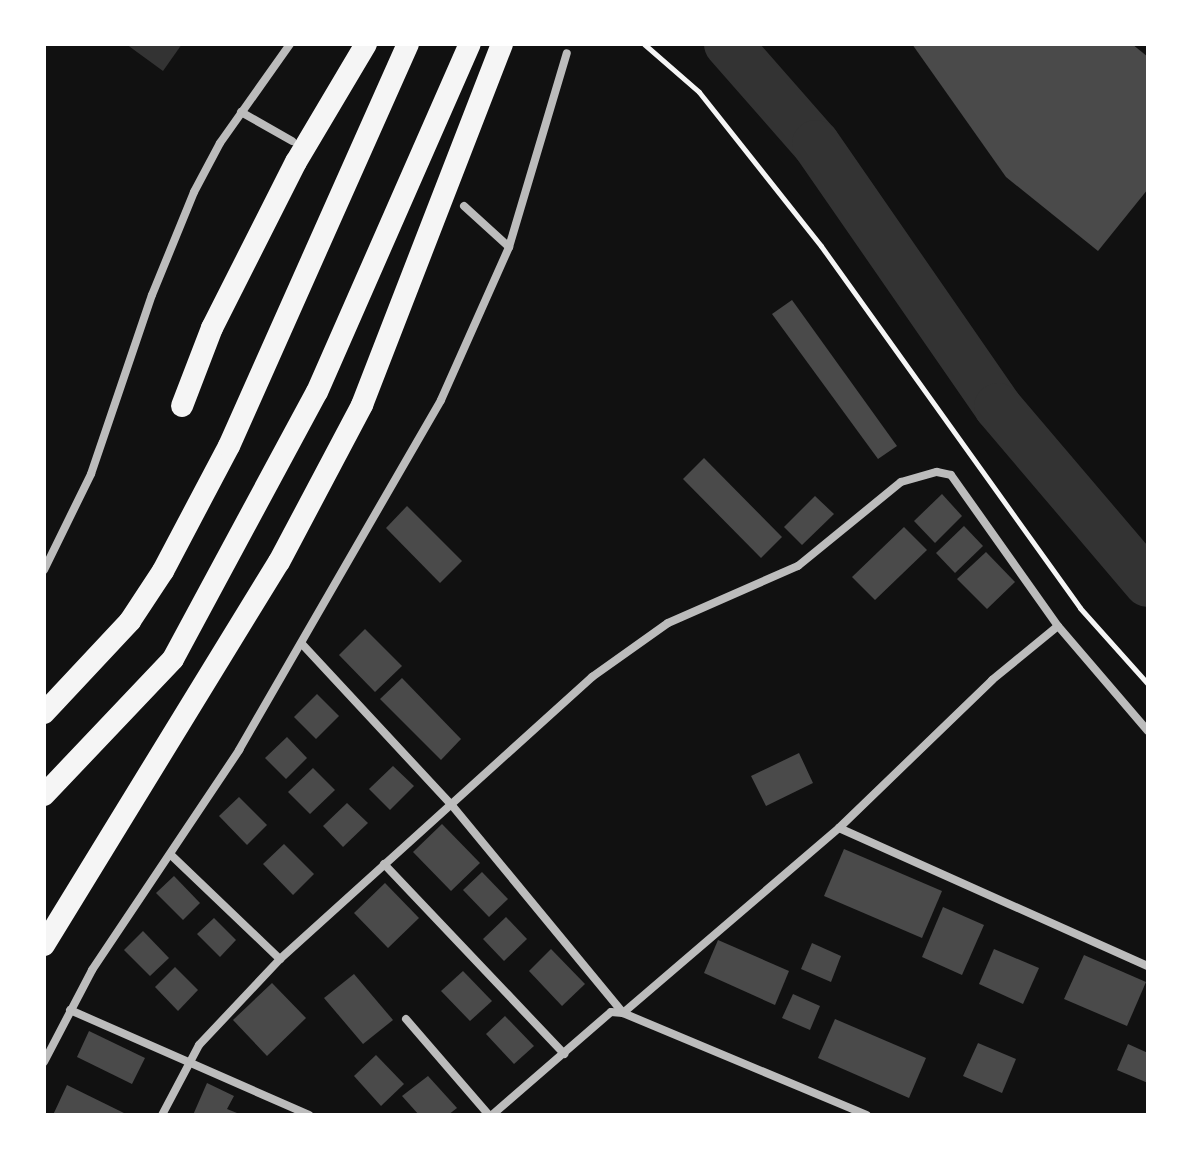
<!DOCTYPE html>
<style>
body{margin:0}
#map{position:relative;width:1192px;height:1159px;overflow:hidden;background:#111;font-family:"PT Sans Narrow",sans-serif}
div>[style]{position:absolute}
[style*='--x']{left:calc(var(--x)*1px);top:calc(var(--y)*1px);width:calc(var(--w)*1px);rotate:calc(var(--a)*1deg)}
.water>*{inset:0;background:#333}
.river>*{height:48px;margin:-24px;padding:0 24px;transform-origin:24px;border-radius:24px;background:#333}
.building>*{inset:0;background:#4a4a4a}
.path>*{height:5px;margin:-2.5px;padding:0 2.5px;transform-origin:2.5px;border-radius:2.5px;background:#f5f5f5}
.minor>*{height:8px;margin:-4px;padding:0 4px;transform-origin:4px;border-radius:4px;background:#bcbcbc}
.trunk>*{height:22px;margin:-11px;padding:0 11px;transform-origin:11px;border-radius:11px;background:#f5f5f5}
span{translate:-50% -50%;white-space:nowrap;text-align:center;line-height:1.15;-webkit-text-stroke:8px #fff;paint-order:stroke}
.frame{position:absolute;inset:0;border:46px solid #fff;pointer-events:none}
</style>
<div id="map">
<div class="water">
<i style="clip-path:polygon(126px 44px,182px 44px,163px 71px)"></i>
</div>
<div class="river">
<i style="--x:728;--y:44;--w:133;--a:48.7"></i>
<i style="--x:816;--y:144;--w:320;--a:55.3"></i>
<i style="--x:998;--y:407;--w:231;--a:49.6"></i>
</div>
<div class="building">
<i style="clip-path:polygon(912px 44px,1132px 44px,1148px 57px,1148px 189px,1098px 251px,1006px 177px)"></i>
<i style="clip-path:polygon(792px 300px,897px 446px,878px 459px,772px 314px)"></i>
<i style="clip-path:polygon(704px 458px,782px 537px,761px 558px,683px 479px)"></i>
<i style="clip-path:polygon(942px 494px,962px 516px,935px 543px,914px 521px)"></i>
<i style="clip-path:polygon(815px 496px,834px 514px,802px 545px,784px 527px)"></i>
<i style="clip-path:polygon(407px 506px,462px 561px,440px 583px,386px 528px)"></i>
<i style="clip-path:polygon(964px 526px,983px 546px,955px 573px,936px 553px)"></i>
<i style="clip-path:polygon(904px 527px,927px 550px,875px 600px,852px 577px)"></i>
<i style="clip-path:polygon(986px 552px,1015px 582px,987px 609px,957px 579px)"></i>
<i style="clip-path:polygon(365px 629px,402px 666px,375px 692px,339px 655px)"></i>
<i style="clip-path:polygon(402px 678px,461px 739px,441px 760px,380px 699px)"></i>
<i style="clip-path:polygon(317px 694px,339px 716px,316px 739px,294px 717px)"></i>
<i style="clip-path:polygon(287px 737px,307px 758px,286px 779px,265px 758px)"></i>
<i style="clip-path:polygon(799px 753px,813px 783px,766px 806px,751px 776px)"></i>
<i style="clip-path:polygon(393px 766px,414px 786px,390px 810px,369px 789px)"></i>
<i style="clip-path:polygon(313px 768px,335px 790px,310px 814px,288px 792px)"></i>
<i style="clip-path:polygon(239px 797px,267px 825px,247px 845px,219px 816px)"></i>
<i style="clip-path:polygon(347px 803px,368px 823px,343px 847px,323px 826px)"></i>
<i style="clip-path:polygon(442px 824px,480px 863px,451px 891px,413px 852px)"></i>
<i style="clip-path:polygon(284px 844px,314px 874px,293px 895px,263px 864px)"></i>
<i style="clip-path:polygon(844px 849px,942px 891px,922px 938px,824px 896px)"></i>
<i style="clip-path:polygon(482px 872px,508px 899px,489px 917px,463px 890px)"></i>
<i style="clip-path:polygon(174px 876px,200px 903px,183px 920px,156px 893px)"></i>
<i style="clip-path:polygon(385px 883px,419px 918px,388px 948px,354px 913px)"></i>
<i style="clip-path:polygon(943px 907px,984px 925px,962px 975px,922px 957px)"></i>
<i style="clip-path:polygon(506px 917px,527px 939px,504px 961px,483px 939px)"></i>
<i style="clip-path:polygon(214px 918px,236px 940px,220px 957px,197px 934px)"></i>
<i style="clip-path:polygon(143px 931px,169px 958px,150px 976px,124px 950px)"></i>
<i style="clip-path:polygon(718px 940px,789px 971px,775px 1005px,704px 973px)"></i>
<i style="clip-path:polygon(812px 943px,841px 956px,831px 982px,801px 969px)"></i>
<i style="clip-path:polygon(551px 949px,585px 984px,562px 1006px,529px 971px)"></i>
<i style="clip-path:polygon(994px 949px,1039px 968px,1023px 1004px,979px 984px)"></i>
<i style="clip-path:polygon(1084px 955px,1146px 982px,1127px 1026px,1064px 999px)"></i>
<i style="clip-path:polygon(175px 967px,198px 990px,178px 1011px,155px 987px)"></i>
<i style="clip-path:polygon(463px 971px,492px 1001px,470px 1021px,441px 991px)"></i>
<i style="clip-path:polygon(354px 974px,393px 1020px,363px 1044px,324px 998px)"></i>
<i style="clip-path:polygon(272px 983px,306px 1018px,267px 1056px,233px 1020px)"></i>
<i style="clip-path:polygon(793px 994px,820px 1006px,810px 1030px,782px 1018px)"></i>
<i style="clip-path:polygon(505px 1016px,534px 1046px,514px 1064px,486px 1034px)"></i>
<i style="clip-path:polygon(835px 1019px,926px 1058px,909px 1098px,818px 1058px)"></i>
<i style="clip-path:polygon(89px 1031px,145px 1058px,132px 1084px,77px 1057px)"></i>
<i style="clip-path:polygon(978px 1043px,1016px 1059px,1002px 1093px,963px 1076px)"></i>
<i style="clip-path:polygon(1128px 1044px,1148px 1053px,1148px 1083px,1117px 1070px)"></i>
<i style="clip-path:polygon(376px 1055px,404px 1084px,381px 1106px,354px 1076px)"></i>
<i style="clip-path:polygon(428px 1076px,457px 1108px,448px 1115px,419px 1115px,402px 1096px)"></i>
<i style="clip-path:polygon(207px 1083px,234px 1096px,227px 1109px,242px 1115px,193px 1115px)"></i>
<i style="clip-path:polygon(67px 1085px,128px 1115px,53px 1115px)"></i>
</div>
<div class="path">
<i style="--x:644;--y:44;--w:73;--a:41.1"></i>
<i style="--x:699;--y:92;--w:196;--a:51.6"></i>
<i style="--x:821;--y:246;--w:445;--a:54.4"></i>
<i style="--x:1080;--y:608;--w:102;--a:48.2"></i>
</div>
<div class="minor">
<i style="--x:241;--y:112;--w:59;--a:29.6"></i>
<i style="--x:464;--y:206;--w:61;--a:42.3"></i>
<i style="--x:44;--y:570;--w:107;--a:-63.9"></i>
<i style="--x:91;--y:474;--w:189;--a:-71.2"></i>
<i style="--x:152;--y:295;--w:111;--a:-67.8"></i>
<i style="--x:194;--y:192;--w:55;--a:-62"></i>
<i style="--x:220;--y:143;--w:121;--a:-54.7"></i>
<i style="--x:302;--y:644;--w:217;--a:47.1"></i>
<i style="--x:450;--y:803;--w:272;--a:50.5"></i>
<i style="--x:623;--y:1013;--w:264;--a:22.7"></i>
<i style="--x:839;--y:828;--w:338;--a:24.1"></i>
<i style="--x:171;--y:855;--w:151;--a:43.7"></i>
<i style="--x:384;--y:864;--w:262;--a:46.5"></i>
<i style="--x:70;--y:1010;--w:261;--a:23.7"></i>
<i style="--x:406;--y:1019;--w:127;--a:49.2"></i>
<i style="--x:44;--y:1062;--w:104;--a:-62.4"></i>
<i style="--x:92;--y:970;--w:265;--a:-56.2"></i>
<i style="--x:239;--y:750;--w:404;--a:-60"></i>
<i style="--x:441;--y:400;--w:167;--a:-66"></i>
<i style="--x:509;--y:247;--w:202;--a:-73.4"></i>
<i style="--x:162;--y:1115;--w:79;--a:-62.1"></i>
<i style="--x:199;--y:1045;--w:118;--a:-46.7"></i>
<i style="--x:280;--y:959;--w:421;--a:-42.1"></i>
<i style="--x:592;--y:677;--w:93;--a:-35.4"></i>
<i style="--x:668;--y:623;--w:142;--a:-23.7"></i>
<i style="--x:798;--y:566;--w:133;--a:-39.2"></i>
<i style="--x:901;--y:482;--w:37;--a:-16"></i>
<i style="--x:937;--y:472;--w:14;--a:12"></i>
<i style="--x:951;--y:475;--w:185;--a:54.7"></i>
<i style="--x:1058;--y:626;--w:138;--a:49.4"></i>
<i style="--x:492;--y:1115;--w:157;--a:-40.9"></i>
<i style="--x:611;--y:1012;--w:12;--a:5"></i>
<i style="--x:623;--y:1013;--w:284;--a:-40.6"></i>
<i style="--x:839;--y:828;--w:213;--a:-44"></i>
<i style="--x:992;--y:680;--w:85;--a:-39.3"></i>
</div>
<div class="trunk">
<i style="--x:182;--y:406;--w:84;--a:-69"></i>
<i style="--x:212;--y:328;--w:186;--a:-63.2"></i>
<i style="--x:296;--y:162;--w:137;--a:-59.3"></i>
<i style="--x:44;--y:713;--w:126;--a:-46.9"></i>
<i style="--x:130;--y:621;--w:60;--a:-56.6"></i>
<i style="--x:163;--y:571;--w:141;--a:-62.2"></i>
<i style="--x:229;--y:446;--w:440;--a:-66"></i>
<i style="--x:44;--y:795;--w:187;--a:-46.5"></i>
<i style="--x:173;--y:659;--w:303;--a:-61.7"></i>
<i style="--x:317;--y:392;--w:380;--a:-66.3"></i>
<i style="--x:44;--y:945;--w:449;--a:-58.5"></i>
<i style="--x:279;--y:562;--w:178;--a:-62.1"></i>
<i style="--x:362;--y:405;--w:387;--a:-68.8"></i>
</div>
<div class="frame"></div>
</div>
